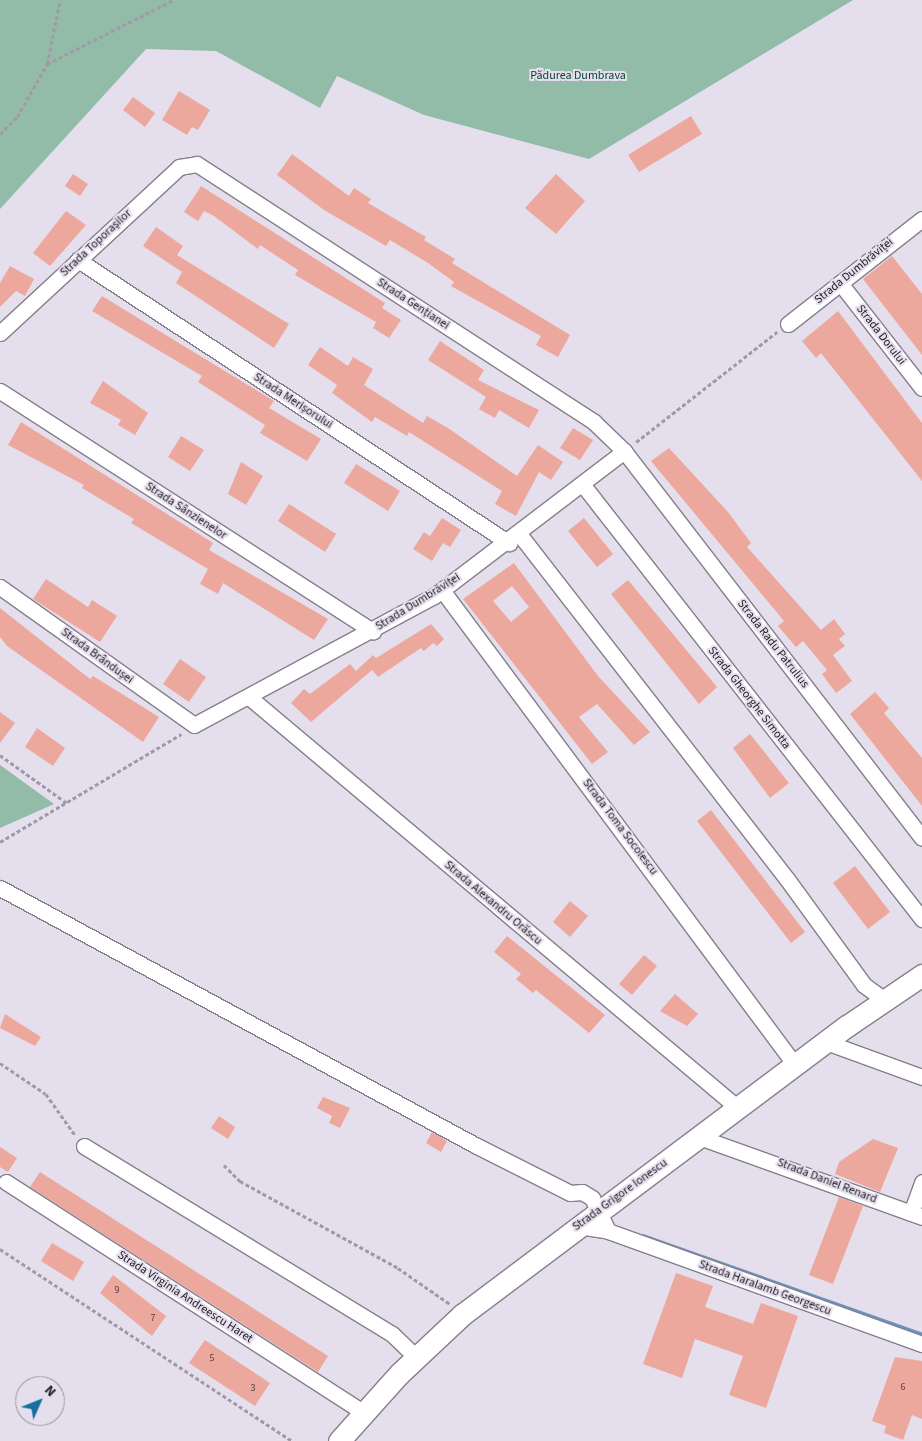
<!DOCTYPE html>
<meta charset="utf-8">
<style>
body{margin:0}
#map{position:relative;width:922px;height:1441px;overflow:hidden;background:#e5deed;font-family:"Source Sans 3",sans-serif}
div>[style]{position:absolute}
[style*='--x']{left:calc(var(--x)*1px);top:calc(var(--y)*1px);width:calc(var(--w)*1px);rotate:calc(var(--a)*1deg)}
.green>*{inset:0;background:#92bba8}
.stream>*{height:4.5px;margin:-2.25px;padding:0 2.25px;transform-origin:2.25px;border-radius:2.25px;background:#6494c0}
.building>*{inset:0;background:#eda89d}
.path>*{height:2.5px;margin-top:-1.25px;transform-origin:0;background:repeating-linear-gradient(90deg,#9f9aa5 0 4px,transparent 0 6.5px)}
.roads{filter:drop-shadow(1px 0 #857f8c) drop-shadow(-1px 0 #857f8c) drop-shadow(0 1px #857f8c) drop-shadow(0 -1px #857f8c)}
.street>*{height:15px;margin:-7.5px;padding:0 7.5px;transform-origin:7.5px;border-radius:7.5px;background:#fff}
.secondary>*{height:21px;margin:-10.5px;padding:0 10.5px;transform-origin:10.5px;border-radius:10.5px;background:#fff}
span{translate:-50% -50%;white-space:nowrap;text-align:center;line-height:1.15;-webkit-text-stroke:4px #e5deed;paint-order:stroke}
.number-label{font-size:10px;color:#523f40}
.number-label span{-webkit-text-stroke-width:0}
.park-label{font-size:12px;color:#0a4531}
.street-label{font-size:12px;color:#1f1c21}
.north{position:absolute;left:15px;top:1376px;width:50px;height:50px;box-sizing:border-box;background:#e5deed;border:1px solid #96909b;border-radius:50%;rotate:46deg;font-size:14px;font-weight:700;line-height:20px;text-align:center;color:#1f1c21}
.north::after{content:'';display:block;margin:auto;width:18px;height:22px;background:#176f9f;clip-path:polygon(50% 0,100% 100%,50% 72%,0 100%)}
</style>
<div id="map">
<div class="green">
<i style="clip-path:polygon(0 0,853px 0,589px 159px,424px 115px,337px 76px,320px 108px,216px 51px,146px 49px,0 209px)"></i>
<i style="clip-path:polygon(0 765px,54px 804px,0 828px)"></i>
</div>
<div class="stream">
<i style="--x:643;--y:1236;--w:296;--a:19.5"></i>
</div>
<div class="building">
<i style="clip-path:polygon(179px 91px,210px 110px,198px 130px,192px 127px,187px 135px,162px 120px)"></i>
<i style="clip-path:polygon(133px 97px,155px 113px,145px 127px,123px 110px)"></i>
<i style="clip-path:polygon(691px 116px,702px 134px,639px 172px,628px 155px)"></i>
<i style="clip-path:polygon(292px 154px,349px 196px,354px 188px,371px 199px,368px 203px,426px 237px,424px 240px,455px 259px,452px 263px,570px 335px,558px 357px,536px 345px,541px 336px,451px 286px,454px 282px,428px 263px,390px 240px,386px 246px,324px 210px,277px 175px)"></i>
<i style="clip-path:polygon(73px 174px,88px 184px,80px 196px,65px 186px)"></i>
<i style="clip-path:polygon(556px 174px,585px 201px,556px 234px,525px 208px)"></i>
<i style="clip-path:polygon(201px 186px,385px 303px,382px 308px,401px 320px,389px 338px,373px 328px,376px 322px,295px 275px,298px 270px,260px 245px,258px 249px,214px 216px,204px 211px,198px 221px,184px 212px)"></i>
<i style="clip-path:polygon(66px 211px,86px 225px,50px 266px,33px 253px)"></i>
<i style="clip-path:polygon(156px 227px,183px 246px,177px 255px,289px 324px,274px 348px,176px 283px,182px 272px,143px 246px)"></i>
<i style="clip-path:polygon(892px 256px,922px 294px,922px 355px,863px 279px)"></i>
<i style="clip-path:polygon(10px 266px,34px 279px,25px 296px,16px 291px,0 307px,0 283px)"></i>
<i style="clip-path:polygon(102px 296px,274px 401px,269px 408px,321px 439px,307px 461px,260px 433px,265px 425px,198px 382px,202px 376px,92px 311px)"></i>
<i style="clip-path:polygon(838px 311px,922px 423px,922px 481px,821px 353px,816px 358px,802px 341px)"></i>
<i style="clip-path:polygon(440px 341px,484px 370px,478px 380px,539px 410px,529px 428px,499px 410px,495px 418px,479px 409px,486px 397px,428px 360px)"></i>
<i style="clip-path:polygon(320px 347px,348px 366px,353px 357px,373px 369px,364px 385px,423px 423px,427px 416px,448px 428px,517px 476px,538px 445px,563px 462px,551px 480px,539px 472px,516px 516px,495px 504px,502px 491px,409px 432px,407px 436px,375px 417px,372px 422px,332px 393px,337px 385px,308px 365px)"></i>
<i style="clip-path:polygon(103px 381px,148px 413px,135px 435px,118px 425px,121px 420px,90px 403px)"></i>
<i style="clip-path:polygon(21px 422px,213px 543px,209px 550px,328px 619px,314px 640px,223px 583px,218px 594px,200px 584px,208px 569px,131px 523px,134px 519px,82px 488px,84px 485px,8px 445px)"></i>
<i style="clip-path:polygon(573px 428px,593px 440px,580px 460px,560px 448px)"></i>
<i style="clip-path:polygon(181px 436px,204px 450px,190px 471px,168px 457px)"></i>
<i style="clip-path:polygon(669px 448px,728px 512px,751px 543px,747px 547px,821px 630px,834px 619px,845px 634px,839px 639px,845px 646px,833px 655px,852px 681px,836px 693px,822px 674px,827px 670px,803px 641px,796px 647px,778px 626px,784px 621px,651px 461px)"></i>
<i style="clip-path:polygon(241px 462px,263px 476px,246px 505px,228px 494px)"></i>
<i style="clip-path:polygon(356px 464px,400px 491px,388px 511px,344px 483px)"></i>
<i style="clip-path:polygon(289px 504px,336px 534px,325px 552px,278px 521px)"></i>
<i style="clip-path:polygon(442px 518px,461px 530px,450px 547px,443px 543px,432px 561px,413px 549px,424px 532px,430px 536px)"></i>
<i style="clip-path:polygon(584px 518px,613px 554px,597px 567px,568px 531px)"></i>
<i style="clip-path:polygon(evenodd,514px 563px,598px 676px,650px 732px,634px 745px,597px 704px,579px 717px,608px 752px,592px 764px,463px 599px,514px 563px,512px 586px,529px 607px,511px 622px,493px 601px,512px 586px)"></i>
<i style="clip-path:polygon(46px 579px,88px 607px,92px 600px,117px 616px,100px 642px,33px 599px)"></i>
<i style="clip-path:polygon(628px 580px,717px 687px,699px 704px,611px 594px)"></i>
<i style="clip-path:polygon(0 608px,90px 679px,93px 676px,159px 717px,143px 742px,7px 646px,0 637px)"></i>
<i style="clip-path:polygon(431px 624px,444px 639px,437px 646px,433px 643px,424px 651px,421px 648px,378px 677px,372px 670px,311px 722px,291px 703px,304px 689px,310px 694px,350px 664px,356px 671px,373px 655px,376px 658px)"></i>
<i style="clip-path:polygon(180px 659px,206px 677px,189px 702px,163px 684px)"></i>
<i style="clip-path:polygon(875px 692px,889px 708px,884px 713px,922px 758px,922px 806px,850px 714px)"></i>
<i style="clip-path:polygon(0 712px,15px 723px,0 743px)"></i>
<i style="clip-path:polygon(37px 728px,65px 748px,53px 766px,25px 747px)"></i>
<i style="clip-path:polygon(750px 734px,789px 783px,770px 798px,733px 748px)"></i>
<i style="clip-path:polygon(711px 810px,805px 932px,791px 943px,697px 821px)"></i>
<i style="clip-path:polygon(855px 866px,890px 912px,868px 929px,833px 883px)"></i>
<i style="clip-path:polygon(570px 901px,588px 916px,570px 937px,553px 922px)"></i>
<i style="clip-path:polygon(507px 936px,605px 1015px,589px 1033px,536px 990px,533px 993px,516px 979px,521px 974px,494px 952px)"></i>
<i style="clip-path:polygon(644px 955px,657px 966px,632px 995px,619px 984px)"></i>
<i style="clip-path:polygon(675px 994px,698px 1014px,687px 1026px,660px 1011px)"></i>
<i style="clip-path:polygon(5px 1014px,41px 1037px,35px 1046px,0 1028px)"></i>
<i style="clip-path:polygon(323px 1097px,350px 1108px,340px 1128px,329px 1123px,332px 1116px,317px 1108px)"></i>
<i style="clip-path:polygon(219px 1116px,235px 1127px,228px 1139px,211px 1128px)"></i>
<i style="clip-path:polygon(432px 1132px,447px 1141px,441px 1152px,426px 1143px)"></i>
<i style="clip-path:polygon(873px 1139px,898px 1148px,880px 1192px,835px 1174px,839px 1162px)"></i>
<i style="clip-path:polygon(0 1147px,17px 1158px,8px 1172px,0 1167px)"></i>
<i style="clip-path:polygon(40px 1172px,328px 1356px,318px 1372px,30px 1187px)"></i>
<i style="clip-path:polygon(839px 1197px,863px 1206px,833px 1284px,809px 1275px)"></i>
<i style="clip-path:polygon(52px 1243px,84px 1262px,73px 1281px,41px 1261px)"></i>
<i style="clip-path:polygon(676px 1273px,713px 1286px,705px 1307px,753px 1324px,761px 1303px,798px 1316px,766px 1408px,729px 1395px,743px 1356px,695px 1339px,682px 1378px,643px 1364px)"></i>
<i style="clip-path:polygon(113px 1275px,166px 1316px,152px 1336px,100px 1293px)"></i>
<i style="clip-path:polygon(205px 1340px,270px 1383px,255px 1406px,189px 1363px)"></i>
<i style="clip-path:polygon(895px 1357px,922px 1361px,922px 1419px,912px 1415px,903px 1440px,884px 1433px,886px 1426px,872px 1421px)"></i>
</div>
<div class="path">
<i style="--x:47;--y:64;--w:141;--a:-26.9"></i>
<i style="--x:0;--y:134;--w:24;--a:-45"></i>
<i style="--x:17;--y:117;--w:61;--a:-60.5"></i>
<i style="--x:47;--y:64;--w:65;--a:-78.5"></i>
<i style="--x:636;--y:442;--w:179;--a:-38"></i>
<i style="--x:0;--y:755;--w:82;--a:35.6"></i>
<i style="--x:0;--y:842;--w:211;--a:-30.8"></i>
<i style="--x:0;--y:1063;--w:55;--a:34"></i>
<i style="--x:46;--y:1094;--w:50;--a:54.7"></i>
<i style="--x:224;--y:1165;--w:23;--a:45"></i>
<i style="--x:240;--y:1181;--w:180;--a:28.8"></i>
<i style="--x:398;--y:1268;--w:63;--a:34.7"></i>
<i style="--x:0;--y:1249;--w:349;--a:33.3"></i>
</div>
<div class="roads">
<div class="street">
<i style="--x:78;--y:260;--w:516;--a:33.29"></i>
<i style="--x:840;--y:283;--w:133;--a:52"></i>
<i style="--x:788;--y:324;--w:170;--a:-38.1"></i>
<i style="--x:0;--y:333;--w:244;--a:-42.8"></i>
<i style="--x:179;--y:167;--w:18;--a:-9"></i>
<i style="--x:197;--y:164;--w:473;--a:33"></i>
<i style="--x:594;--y:422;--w:42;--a:44"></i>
<i style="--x:624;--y:451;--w:488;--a:52.4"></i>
<i style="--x:0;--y:391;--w:444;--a:32.8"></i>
<i style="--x:583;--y:485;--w:551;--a:52.01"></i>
<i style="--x:520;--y:535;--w:435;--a:52.2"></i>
<i style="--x:787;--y:879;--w:131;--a:54"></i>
<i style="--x:864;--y:985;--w:24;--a:36"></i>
<i style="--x:0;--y:587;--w:238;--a:35.4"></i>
<i style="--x:194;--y:725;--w:272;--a:-28.3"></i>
<i style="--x:434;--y:596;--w:239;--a:-37.3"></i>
<i style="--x:442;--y:590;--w:592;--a:53.38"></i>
<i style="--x:249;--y:697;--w:639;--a:40.05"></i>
<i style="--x:0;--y:888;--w:540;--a:28.42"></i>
<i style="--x:475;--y:1145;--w:106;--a:26.8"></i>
<i style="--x:570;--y:1193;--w:12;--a:-5"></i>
<i style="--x:582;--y:1192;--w:12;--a:31"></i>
<i style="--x:592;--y:1198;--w:37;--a:64"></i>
<i style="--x:826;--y:1042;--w:102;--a:20"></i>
<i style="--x:699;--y:1137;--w:237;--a:19.7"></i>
<i style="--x:84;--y:1146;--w:361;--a:31.4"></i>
<i style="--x:392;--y:1334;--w:33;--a:44"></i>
<i style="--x:6;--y:1182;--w:425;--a:32.8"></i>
<i style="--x:911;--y:1213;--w:33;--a:-70"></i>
<i style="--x:578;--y:1226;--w:30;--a:9"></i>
<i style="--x:608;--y:1231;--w:334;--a:19.8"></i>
</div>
<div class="secondary">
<i style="--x:339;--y:1441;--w:90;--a:-48.2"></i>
<i style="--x:399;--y:1374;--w:88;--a:-43.2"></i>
<i style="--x:463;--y:1314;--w:480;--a:-36.9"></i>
<i style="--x:847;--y:1026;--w:91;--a:-34.2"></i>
</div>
</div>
<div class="number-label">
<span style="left:117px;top:1291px">9</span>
<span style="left:153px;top:1319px">7</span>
<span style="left:212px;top:1359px">5</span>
<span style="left:903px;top:1388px">6</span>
<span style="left:253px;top:1389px">3</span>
</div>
<div class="park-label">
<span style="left:578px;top:76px">Pădurea Dumbrava</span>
</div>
<div class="street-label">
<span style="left:96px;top:243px;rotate:-43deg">Strada Toporașilor</span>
<span style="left:854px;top:271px;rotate:-39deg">Strada Dumbrăviței</span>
<span style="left:413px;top:304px;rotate:33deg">Strada Gențianei</span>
<span style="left:881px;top:335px;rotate:52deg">Strada Dorului</span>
<span style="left:293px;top:401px;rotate:33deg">Strada Merișorului</span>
<span style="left:186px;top:511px;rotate:33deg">Strada Sânzienelor</span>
<span style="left:418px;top:602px;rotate:-32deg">Strada Dumbrăviței</span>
<span style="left:773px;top:644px;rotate:52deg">Strada Radu Patrulius</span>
<span style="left:97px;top:656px;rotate:36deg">Strada Brândușei</span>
<span style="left:749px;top:698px;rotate:52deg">Strada Gheorghe Simotta</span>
<span style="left:620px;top:827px;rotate:53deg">Strada Toma Socolescu</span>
<span style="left:493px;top:903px;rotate:40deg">Strada Alexandru Orăscu</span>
<span style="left:827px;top:1181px;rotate:21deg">Strada Daniel Renard</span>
<span style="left:620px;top:1195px;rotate:-36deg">Strada Grigore Ionescu</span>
<span style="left:765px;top:1288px;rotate:20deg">Strada Haralamb Georgescu</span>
<span style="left:185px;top:1297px;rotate:33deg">Strada Virginia Andreescu Haret</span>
</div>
<div class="north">N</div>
</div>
